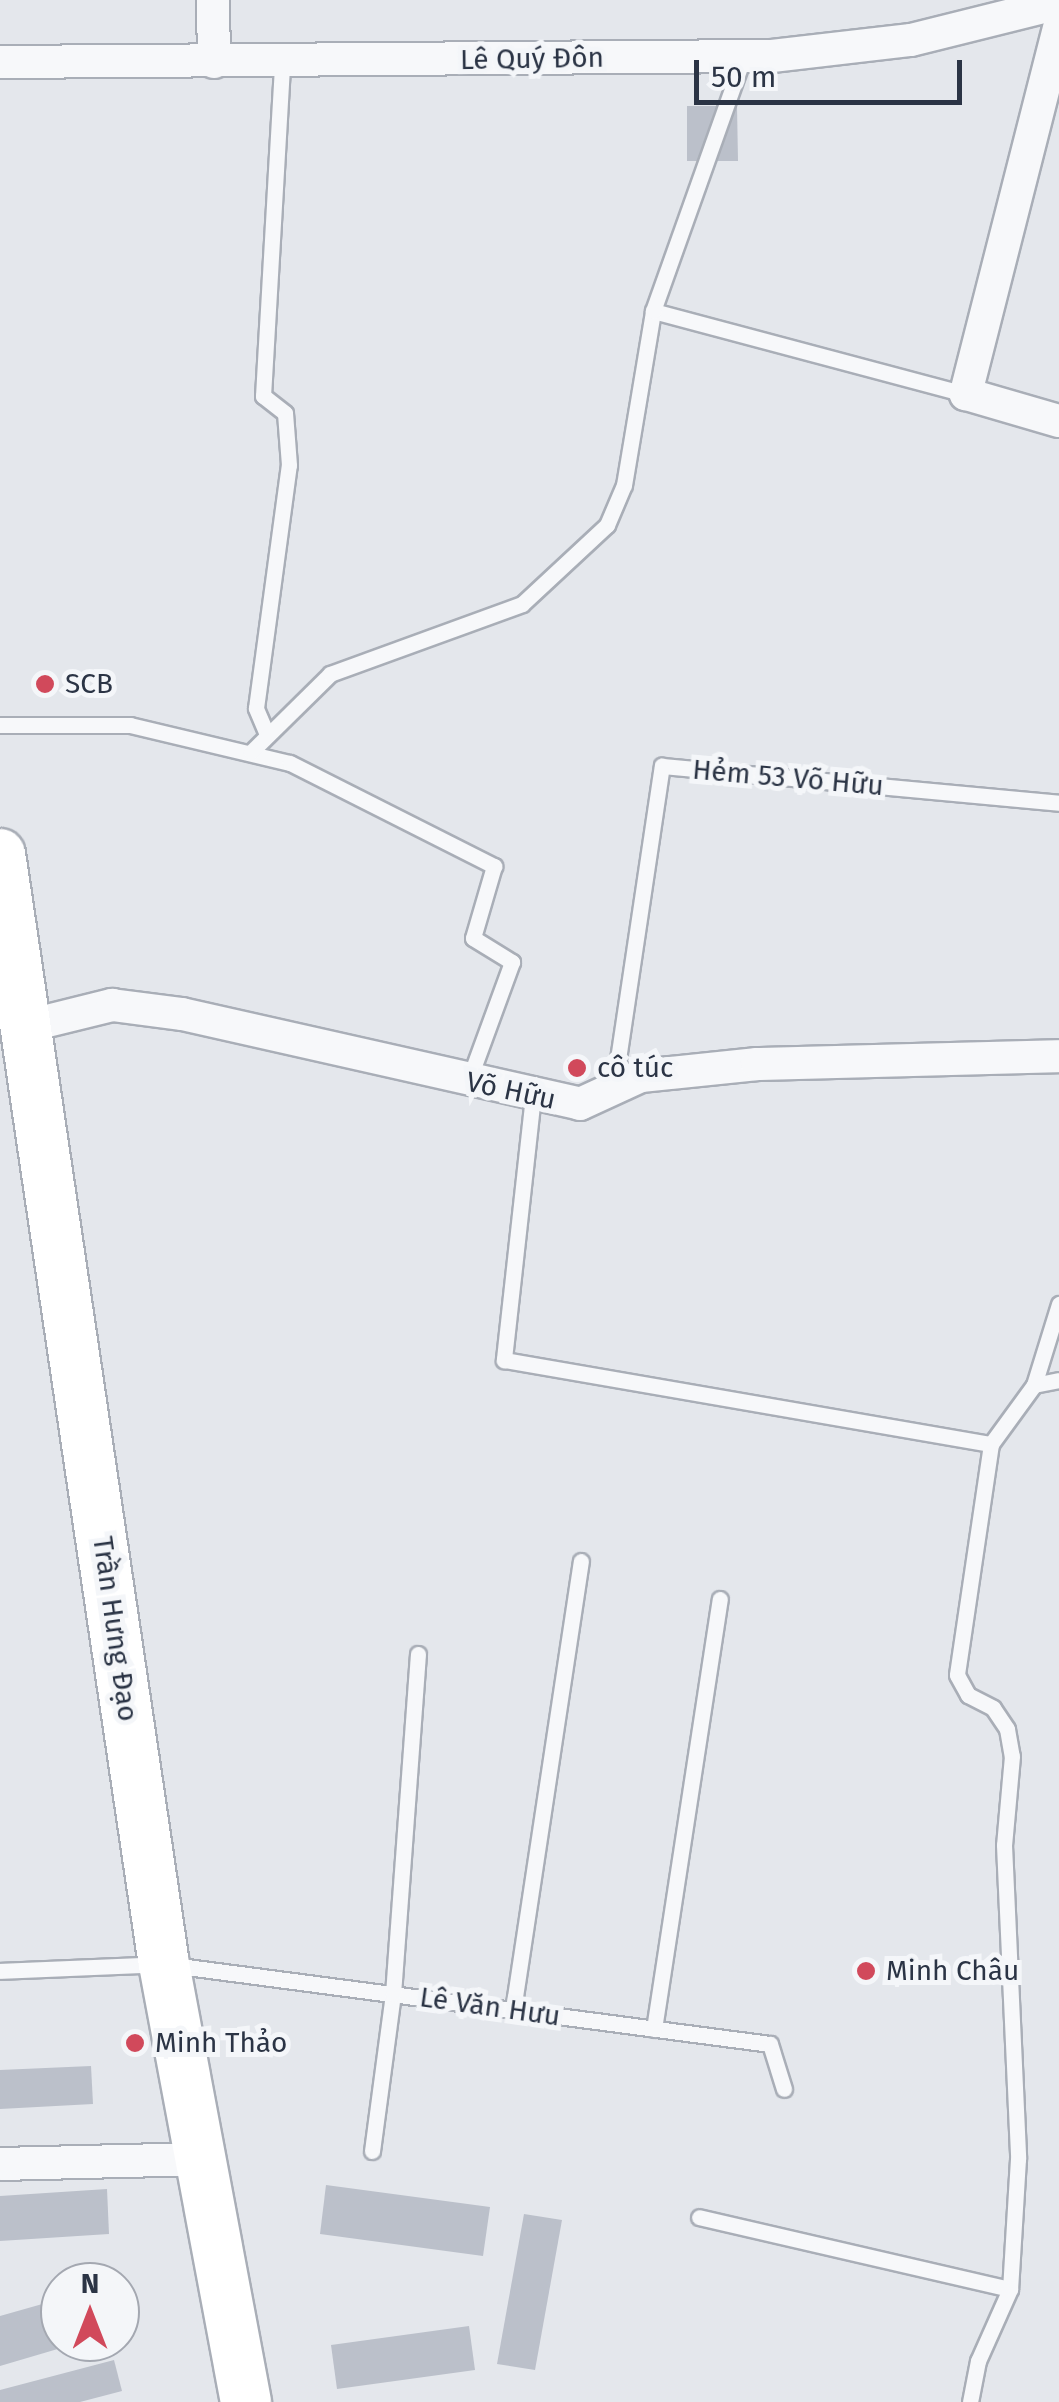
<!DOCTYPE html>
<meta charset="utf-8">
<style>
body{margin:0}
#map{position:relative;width:1059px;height:2402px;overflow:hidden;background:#e4e7ec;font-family:"Fira Sans",sans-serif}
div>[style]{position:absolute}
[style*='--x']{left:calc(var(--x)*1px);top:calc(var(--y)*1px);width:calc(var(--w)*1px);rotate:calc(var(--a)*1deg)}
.building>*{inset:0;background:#bbc0ca}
.roads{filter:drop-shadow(2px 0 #a9aeb7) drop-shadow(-2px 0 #a9aeb7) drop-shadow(0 2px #a9aeb7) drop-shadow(0 -2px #a9aeb7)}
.service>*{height:15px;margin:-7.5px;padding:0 7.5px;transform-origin:7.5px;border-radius:7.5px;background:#f7f8fa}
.minor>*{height:32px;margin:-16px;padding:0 16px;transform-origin:16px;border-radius:16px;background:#f7f8fa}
.primary>*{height:50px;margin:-25px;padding:0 25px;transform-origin:25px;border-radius:25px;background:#fff}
.dots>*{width:28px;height:28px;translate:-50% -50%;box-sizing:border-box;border:5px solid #f4f6f9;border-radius:50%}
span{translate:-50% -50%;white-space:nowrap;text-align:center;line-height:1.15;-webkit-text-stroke:10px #f4f6f9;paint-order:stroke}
.street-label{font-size:28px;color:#2b3445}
.poi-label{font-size:28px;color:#2b3445}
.left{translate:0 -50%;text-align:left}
.north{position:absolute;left:40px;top:2262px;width:100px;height:100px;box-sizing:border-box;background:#f4f6f9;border:2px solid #a4a8b1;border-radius:50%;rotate:0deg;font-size:28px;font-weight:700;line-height:40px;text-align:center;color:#2b3445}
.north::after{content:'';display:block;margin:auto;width:35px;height:45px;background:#d1495b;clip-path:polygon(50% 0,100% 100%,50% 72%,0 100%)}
.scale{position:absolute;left:694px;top:60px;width:268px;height:45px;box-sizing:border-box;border:5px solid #2b3445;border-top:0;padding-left:12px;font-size:30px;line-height:35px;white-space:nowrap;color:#2b3445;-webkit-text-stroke:8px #f4f6f9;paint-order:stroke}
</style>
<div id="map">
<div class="building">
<i style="clip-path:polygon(687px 106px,737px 106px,738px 161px,687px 161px)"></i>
<i style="clip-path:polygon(91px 2066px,93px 2104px,0 2109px,0 2070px)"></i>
<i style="clip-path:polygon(326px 2185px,490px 2207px,483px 2256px,320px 2234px)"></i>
<i style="clip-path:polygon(107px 2189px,109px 2234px,0 2241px,0 2196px)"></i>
<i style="clip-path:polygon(524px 2214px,562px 2220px,535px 2370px,497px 2364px)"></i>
<i style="clip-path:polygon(60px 2299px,60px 2342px,78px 2343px,0 2366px,0 2316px)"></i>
<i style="clip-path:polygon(469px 2326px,475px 2370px,337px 2389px,331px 2345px)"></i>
<i style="clip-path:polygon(114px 2360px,122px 2391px,80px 2402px,0 2402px,0 2390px)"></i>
</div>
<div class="roads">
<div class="service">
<i style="--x:653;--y:311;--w:324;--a:14.9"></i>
<i style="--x:0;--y:725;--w:130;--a:0"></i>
<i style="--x:130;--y:725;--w:164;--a:13.4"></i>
<i style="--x:290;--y:763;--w:229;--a:26.8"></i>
<i style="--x:494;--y:866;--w:75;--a:106.3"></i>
<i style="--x:473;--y:938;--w:46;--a:31.6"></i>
<i style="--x:512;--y:962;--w:128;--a:110.1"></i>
<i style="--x:266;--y:732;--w:26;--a:-113"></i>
<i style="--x:256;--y:708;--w:245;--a:-82.3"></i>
<i style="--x:289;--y:465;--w:52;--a:-94.4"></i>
<i style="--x:285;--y:413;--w:28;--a:-142"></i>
<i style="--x:263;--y:396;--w:335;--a:-86.7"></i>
<i style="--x:251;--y:752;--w:111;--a:-44.6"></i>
<i style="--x:330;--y:674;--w:204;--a:-20"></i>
<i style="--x:522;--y:604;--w:116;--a:-42.9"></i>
<i style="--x:607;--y:525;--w:43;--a:-67"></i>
<i style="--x:624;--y:485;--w:176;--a:-80.5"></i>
<i style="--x:653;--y:311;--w:271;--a:-70.4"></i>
<i style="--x:614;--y:1086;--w:324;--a:-81.5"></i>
<i style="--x:662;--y:766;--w:399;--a:5.3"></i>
<i style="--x:533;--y:1096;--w:266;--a:96.3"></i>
<i style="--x:504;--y:1360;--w:494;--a:9.8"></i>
<i style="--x:991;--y:1444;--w:233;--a:98.4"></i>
<i style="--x:957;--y:1675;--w:23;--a:61"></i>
<i style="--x:968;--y:1695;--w:28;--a:27"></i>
<i style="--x:993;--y:1708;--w:25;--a:56"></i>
<i style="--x:1007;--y:1729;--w:27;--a:80"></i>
<i style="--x:1012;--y:1756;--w:89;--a:95.1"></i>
<i style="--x:1004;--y:1845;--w:314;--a:87.4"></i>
<i style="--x:1018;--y:2159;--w:130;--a:93.5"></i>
<i style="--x:1010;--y:2289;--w:319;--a:-167"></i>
<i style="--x:1034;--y:1385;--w:85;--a:-72.8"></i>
<i style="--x:991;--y:1444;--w:73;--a:-53.9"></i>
<i style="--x:1034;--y:1385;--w:25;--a:-11"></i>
<i style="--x:0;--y:1971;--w:164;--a:-2.4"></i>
<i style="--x:164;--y:1964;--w:611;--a:7.52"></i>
<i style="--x:770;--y:2044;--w:47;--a:72.7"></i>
<i style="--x:513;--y:2010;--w:454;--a:-81.4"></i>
<i style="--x:654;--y:2029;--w:435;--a:-81.3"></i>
<i style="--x:372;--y:2151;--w:158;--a:-82.4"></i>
<i style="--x:393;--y:1994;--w:341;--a:-85.8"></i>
<i style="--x:970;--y:2402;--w:42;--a:-79"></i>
<i style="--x:978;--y:2361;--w:79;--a:-66"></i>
</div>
<div class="minor">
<i style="--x:213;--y:0;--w:62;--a:89.1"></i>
<i style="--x:1059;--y:28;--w:378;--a:104.3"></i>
<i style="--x:966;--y:394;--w:97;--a:16.2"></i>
<i style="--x:0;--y:62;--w:772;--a:-0.45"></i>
<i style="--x:772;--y:56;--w:140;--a:-6.6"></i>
<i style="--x:911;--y:40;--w:153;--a:-14"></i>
<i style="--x:27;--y:1026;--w:88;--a:-13.9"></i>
<i style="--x:112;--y:1005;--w:71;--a:7.3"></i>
<i style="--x:182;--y:1014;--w:408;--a:12.7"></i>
<i style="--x:580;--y:1104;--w:67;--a:-24.7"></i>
<i style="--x:641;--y:1076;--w:117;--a:-5.9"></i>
<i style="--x:757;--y:1064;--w:302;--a:-1.5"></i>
<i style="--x:0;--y:2164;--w:201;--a:-1.4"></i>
</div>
<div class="primary">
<i style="--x:0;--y:854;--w:1122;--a:81.6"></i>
<i style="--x:164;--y:1964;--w:446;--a:79.4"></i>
</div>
</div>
<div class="dots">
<i style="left:45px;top:684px;background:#d1495b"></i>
<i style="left:577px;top:1068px;background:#d1495b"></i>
<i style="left:866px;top:1971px;background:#d1495b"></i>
<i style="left:135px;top:2043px;background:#d1495b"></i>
</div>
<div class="street-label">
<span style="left:532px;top:59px;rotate:-1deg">Lê Quý Đôn</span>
<span style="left:788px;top:778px;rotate:5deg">Hẻm 53 Võ Hữu</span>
<span style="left:511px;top:1091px;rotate:12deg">Võ Hữu</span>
<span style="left:115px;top:1629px;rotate:82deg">Trần Hưng Đạo</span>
<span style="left:490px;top:2007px;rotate:8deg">Lê Văn Hưu</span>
</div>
<div class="poi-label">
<span class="left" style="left:65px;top:684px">SCB</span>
<span class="left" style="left:597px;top:1068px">cô túc</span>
<span class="left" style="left:886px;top:1971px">Minh Châu</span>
<span class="left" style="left:155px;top:2043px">Minh Thảo</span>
</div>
<div class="north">N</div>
<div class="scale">50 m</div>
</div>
